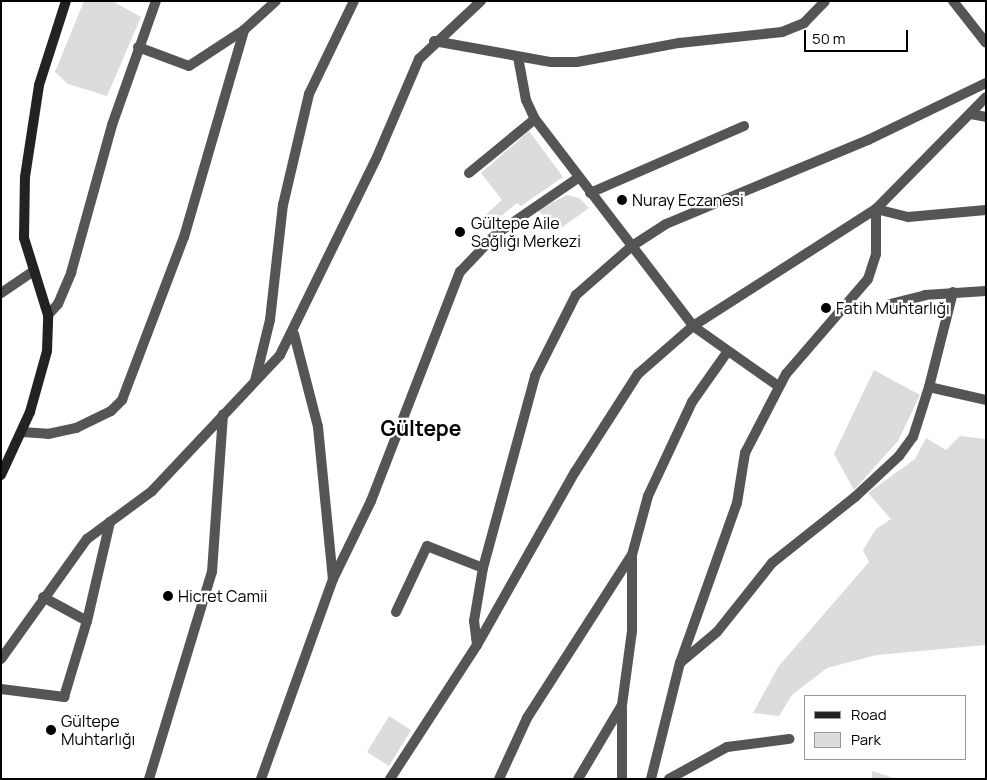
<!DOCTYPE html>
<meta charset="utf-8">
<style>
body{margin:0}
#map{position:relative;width:987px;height:780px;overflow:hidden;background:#fff;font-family:Manrope,sans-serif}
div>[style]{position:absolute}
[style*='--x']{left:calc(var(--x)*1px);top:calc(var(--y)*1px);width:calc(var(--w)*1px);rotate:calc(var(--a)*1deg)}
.green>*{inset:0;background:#dcdcdc}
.minor>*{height:10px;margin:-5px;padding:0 5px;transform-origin:5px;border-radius:5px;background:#555}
.secondary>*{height:10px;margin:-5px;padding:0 5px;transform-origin:5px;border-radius:5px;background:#222}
.dots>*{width:14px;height:14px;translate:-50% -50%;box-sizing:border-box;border:2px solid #fff;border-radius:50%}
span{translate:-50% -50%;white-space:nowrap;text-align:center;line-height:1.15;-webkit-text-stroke:4.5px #fff;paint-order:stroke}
.poi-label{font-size:16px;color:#000}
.left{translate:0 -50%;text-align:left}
.district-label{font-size:21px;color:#000;font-weight:700}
.frame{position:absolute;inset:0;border:2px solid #000;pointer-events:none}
.legend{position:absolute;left:804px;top:695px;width:162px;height:65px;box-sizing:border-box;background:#fff;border:1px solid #999;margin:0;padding:6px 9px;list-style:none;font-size:15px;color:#000}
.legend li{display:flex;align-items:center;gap:10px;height:25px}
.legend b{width:25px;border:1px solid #999}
.scale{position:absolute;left:804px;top:30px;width:104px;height:22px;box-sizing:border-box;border:2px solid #000;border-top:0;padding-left:6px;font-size:15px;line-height:18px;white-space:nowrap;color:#000;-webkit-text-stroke:4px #fff;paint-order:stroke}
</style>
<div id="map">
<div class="green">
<i style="clip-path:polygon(84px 1px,112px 1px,141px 17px,107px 96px,68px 84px,55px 72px)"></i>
<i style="clip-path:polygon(529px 131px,563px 177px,521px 206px,517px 203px,490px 225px,482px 218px,502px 200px,481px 173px)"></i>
<i style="clip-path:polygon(567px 195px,579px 198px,589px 208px,557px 231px,538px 210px)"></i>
<i style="clip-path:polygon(874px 370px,920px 395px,898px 441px,854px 490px,834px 454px)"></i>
<i style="clip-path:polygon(960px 436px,986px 439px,986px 645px,877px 655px,827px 668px,792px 695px,779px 716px,753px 713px,778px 667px,869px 562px,863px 550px,876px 529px,891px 519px,868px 493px,915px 459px,926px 438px,946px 450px)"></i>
<i style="clip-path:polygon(389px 716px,411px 730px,389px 766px,367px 752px)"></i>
<i style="clip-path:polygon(872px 771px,897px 779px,872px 779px)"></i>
</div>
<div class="minor">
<i style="--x:953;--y:1;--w:53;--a:51.8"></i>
<i style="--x:434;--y:41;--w:119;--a:10.2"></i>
<i style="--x:551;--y:62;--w:26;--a:0"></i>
<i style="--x:577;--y:62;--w:104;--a:-10.6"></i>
<i style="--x:679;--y:43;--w:104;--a:-6.1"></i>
<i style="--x:782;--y:32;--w:24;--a:-22"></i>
<i style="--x:804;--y:23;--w:30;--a:-46"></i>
<i style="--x:138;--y:47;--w:54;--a:20.4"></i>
<i style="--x:189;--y:66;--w:66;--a:-33.2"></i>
<i style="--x:518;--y:57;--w:44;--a:79.5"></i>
<i style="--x:526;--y:100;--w:21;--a:65"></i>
<i style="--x:535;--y:119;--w:260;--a:52.6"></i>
<i style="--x:693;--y:326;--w:104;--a:35.2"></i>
<i style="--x:971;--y:114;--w:15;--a:11"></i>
<i style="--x:469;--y:173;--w:85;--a:-39.3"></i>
<i style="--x:590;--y:193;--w:168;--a:-23.5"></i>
<i style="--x:876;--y:209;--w:33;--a:14"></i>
<i style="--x:908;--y:217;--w:78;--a:-5.1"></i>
<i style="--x:1;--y:293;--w:40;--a:-34"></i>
<i style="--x:890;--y:304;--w:36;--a:-14"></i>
<i style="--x:925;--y:295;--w:61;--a:-3.8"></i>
<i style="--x:48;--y:315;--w:15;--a:-48"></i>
<i style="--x:58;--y:304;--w:34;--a:-67"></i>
<i style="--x:71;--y:273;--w:154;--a:-74.5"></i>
<i style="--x:112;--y:125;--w:132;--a:-70.5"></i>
<i style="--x:294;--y:334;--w:96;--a:75.5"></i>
<i style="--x:318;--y:427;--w:153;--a:84.4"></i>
<i style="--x:255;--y:381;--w:63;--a:-76.2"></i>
<i style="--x:270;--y:320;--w:116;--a:-83.6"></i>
<i style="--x:283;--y:205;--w:114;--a:-76.8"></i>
<i style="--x:309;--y:94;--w:103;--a:-64.2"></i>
<i style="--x:929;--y:387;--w:98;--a:-75.8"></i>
<i style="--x:22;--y:432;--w:26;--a:4"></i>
<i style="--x:48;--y:434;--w:29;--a:-12"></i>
<i style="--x:76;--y:428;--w:39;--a:-26"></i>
<i style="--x:111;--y:411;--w:16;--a:-45"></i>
<i style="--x:122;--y:400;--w:174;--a:-69.2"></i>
<i style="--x:184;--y:237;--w:216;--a:-73.8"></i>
<i style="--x:244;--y:30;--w:43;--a:-42.2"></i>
<i style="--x:396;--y:612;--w:73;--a:-64.8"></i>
<i style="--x:427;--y:546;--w:60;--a:21.4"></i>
<i style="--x:87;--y:621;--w:102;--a:-76.9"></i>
<i style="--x:477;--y:645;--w:24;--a:-97"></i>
<i style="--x:474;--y:621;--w:54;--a:-80.4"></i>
<i style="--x:483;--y:568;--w:199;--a:-74.8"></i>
<i style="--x:535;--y:376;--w:91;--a:-63.2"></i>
<i style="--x:576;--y:295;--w:74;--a:-41.2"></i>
<i style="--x:632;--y:246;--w:40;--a:-32.9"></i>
<i style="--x:666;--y:224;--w:219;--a:-22.6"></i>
<i style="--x:868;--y:140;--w:131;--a:-25.8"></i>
<i style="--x:1;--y:659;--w:148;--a:-54.4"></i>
<i style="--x:87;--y:539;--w:81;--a:-36.4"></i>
<i style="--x:152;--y:491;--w:187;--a:-46.7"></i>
<i style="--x:280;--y:355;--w:220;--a:-63.9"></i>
<i style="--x:377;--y:157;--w:107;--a:-66.8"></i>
<i style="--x:419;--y:59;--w:85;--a:-43.1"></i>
<i style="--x:680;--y:663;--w:48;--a:-40"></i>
<i style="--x:717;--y:632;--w:88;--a:-51.4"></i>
<i style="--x:772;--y:563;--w:106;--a:-38.5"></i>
<i style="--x:855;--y:497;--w:60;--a:-43"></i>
<i style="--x:899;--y:456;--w:24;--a:-54"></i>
<i style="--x:913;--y:437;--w:52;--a:-72.3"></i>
<i style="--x:929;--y:387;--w:58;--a:12.8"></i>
<i style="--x:1;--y:689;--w:64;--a:7.2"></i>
<i style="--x:64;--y:697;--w:79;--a:-73.2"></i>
<i style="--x:87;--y:621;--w:50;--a:-151.4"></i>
<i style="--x:622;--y:709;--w:70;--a:90"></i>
<i style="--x:149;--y:779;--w:216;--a:-73.1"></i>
<i style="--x:212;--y:572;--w:158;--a:-86"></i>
<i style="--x:261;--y:779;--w:213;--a:-70.2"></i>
<i style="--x:333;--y:579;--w:87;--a:-64"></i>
<i style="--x:371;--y:501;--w:246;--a:-68.8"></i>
<i style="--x:460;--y:272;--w:52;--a:-46.5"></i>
<i style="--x:496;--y:234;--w:99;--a:-34.3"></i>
<i style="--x:390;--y:779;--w:160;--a:-57"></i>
<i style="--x:477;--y:645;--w:199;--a:-60.5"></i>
<i style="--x:575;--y:472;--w:117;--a:-57.3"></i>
<i style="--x:638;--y:374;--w:73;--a:-41.1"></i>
<i style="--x:693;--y:326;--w:217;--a:-32.6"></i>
<i style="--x:876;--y:209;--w:157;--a:-45.5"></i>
<i style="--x:499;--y:779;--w:67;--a:-65.3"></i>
<i style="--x:527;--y:718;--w:193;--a:-57.3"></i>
<i style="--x:578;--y:779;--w:86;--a:-59.3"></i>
<i style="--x:622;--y:705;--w:75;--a:-82.3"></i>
<i style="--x:632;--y:631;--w:76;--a:-90"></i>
<i style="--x:632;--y:555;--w:61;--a:-74.8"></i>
<i style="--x:648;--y:496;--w:104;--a:-64.9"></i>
<i style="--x:692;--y:402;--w:62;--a:-54.8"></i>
<i style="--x:651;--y:779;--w:120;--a:-76"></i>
<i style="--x:680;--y:663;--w:170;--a:-70.4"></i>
<i style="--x:737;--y:503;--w:51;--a:-80.9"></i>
<i style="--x:745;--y:453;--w:89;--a:-62.6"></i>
<i style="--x:786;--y:374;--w:125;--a:-49.2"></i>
<i style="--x:868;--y:279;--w:26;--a:-72"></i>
<i style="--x:876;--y:254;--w:45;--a:-90"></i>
<i style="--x:669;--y:779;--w:66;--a:-28.9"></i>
<i style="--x:727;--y:747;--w:63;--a:-7.4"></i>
</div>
<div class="secondary">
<i style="--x:1;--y:475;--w:69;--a:-65.3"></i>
<i style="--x:30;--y:412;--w:63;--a:-74.4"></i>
<i style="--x:47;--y:351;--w:36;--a:-88"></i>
<i style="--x:48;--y:315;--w:81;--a:-107.3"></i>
<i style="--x:24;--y:238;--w:61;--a:-89.1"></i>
<i style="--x:25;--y:177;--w:93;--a:-81.3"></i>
<i style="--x:39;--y:85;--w:88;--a:-72.2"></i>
</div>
<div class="dots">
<i style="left:622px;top:200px;background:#000"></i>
<i style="left:460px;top:232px;background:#000"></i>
<i style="left:826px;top:308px;background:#000"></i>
<i style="left:168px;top:596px;background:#000"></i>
<i style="left:51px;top:730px;background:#000"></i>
</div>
<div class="poi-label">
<span class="left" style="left:632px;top:200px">Nuray Eczanesi</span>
<span class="left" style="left:471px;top:232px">Gültepe Aile<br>Sağlığı Merkezi</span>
<span class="left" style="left:836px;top:308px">Fatih Muhtarlığı</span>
<span class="left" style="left:178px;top:596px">Hicret Camii</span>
<span class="left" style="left:61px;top:730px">Gültepe<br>Muhtarlığı</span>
</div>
<div class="district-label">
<span style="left:421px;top:428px">Gültepe</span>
</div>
<div class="frame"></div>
<ul class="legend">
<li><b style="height:6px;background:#222"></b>Road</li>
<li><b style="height:14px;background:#dcdcdc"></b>Park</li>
</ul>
<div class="scale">50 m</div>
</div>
